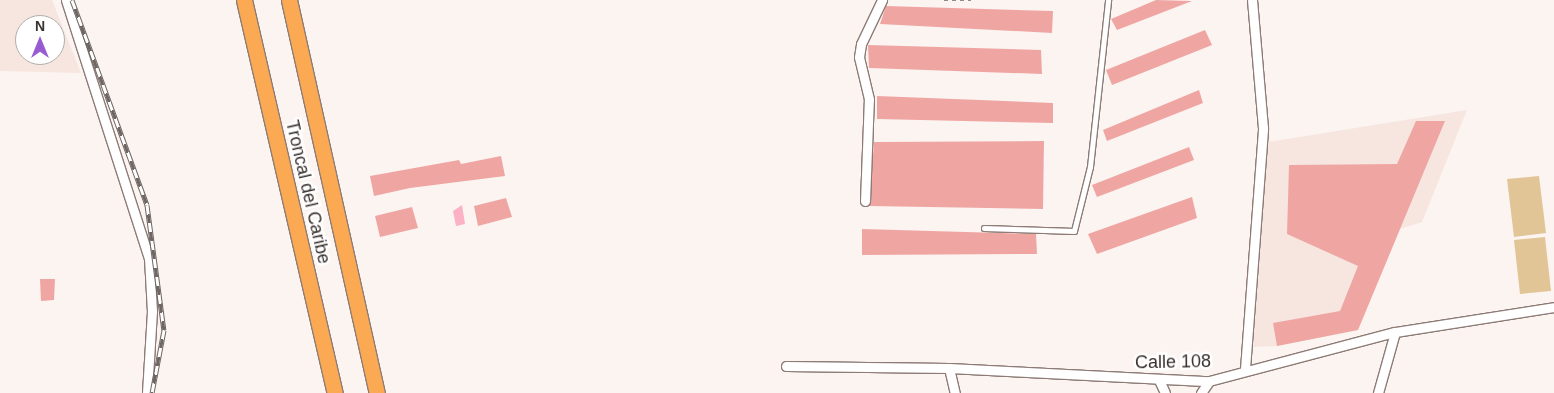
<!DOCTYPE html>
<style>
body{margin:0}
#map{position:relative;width:1554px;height:393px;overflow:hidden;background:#fcf4f1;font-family:Arial,sans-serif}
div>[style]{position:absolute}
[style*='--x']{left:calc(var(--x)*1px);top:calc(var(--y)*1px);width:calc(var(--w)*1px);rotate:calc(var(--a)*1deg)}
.built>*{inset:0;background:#f7e6e0}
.green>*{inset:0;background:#e2c596}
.water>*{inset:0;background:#fbb2c4}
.building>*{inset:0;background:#efa6a3}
.path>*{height:2px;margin-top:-1px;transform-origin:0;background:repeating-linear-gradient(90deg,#928a87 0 4px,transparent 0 8px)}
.roads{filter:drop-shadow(1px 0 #8d7b75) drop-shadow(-1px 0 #8d7b75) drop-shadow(0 1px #8d7b75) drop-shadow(0 -1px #8d7b75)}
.service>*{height:4.5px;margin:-2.25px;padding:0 2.25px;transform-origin:2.25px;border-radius:2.25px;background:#fff}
.minor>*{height:9px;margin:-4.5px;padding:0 4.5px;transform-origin:4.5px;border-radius:4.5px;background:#fff}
.trunk>*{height:15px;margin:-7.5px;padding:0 7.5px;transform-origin:7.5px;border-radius:7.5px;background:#fbaa53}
.rail>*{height:5px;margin-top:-2.5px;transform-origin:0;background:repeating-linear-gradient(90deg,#fff 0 9px,#6d6663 0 18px);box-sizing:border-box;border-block:1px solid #6d6663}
span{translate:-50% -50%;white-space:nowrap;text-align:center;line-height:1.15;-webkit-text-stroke:5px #fff;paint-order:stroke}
.street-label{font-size:18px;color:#38312e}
.north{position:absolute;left:15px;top:15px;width:50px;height:50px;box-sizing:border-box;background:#fff;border:1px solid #afadab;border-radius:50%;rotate:0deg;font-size:14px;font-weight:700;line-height:20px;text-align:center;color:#38312e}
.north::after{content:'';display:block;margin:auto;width:18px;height:22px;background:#995bd2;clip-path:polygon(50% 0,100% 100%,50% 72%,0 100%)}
</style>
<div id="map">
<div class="built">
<i style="clip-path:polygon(evenodd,0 0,52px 0,81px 73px,0 71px,0 0,25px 25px,55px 25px,55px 55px,25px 55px,25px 25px)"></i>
<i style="clip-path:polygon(1467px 110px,1422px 222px,1400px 229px,1358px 330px,1277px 346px,1253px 347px,1268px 142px)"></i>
</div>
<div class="green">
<i style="clip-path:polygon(1539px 176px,1546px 233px,1514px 237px,1507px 179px)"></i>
<i style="clip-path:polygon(1545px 237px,1551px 291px,1520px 294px,1514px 240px)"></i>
</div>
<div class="water">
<i style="clip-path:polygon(462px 205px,465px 224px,456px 226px,453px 211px)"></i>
</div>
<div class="building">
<i style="clip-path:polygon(1156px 0,1192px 1px,1117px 30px,1111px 19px)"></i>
<i style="clip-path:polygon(886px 6px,1053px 11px,1052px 33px,880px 24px)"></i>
<i style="clip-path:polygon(1205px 30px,1212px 45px,1112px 85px,1106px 70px)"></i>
<i style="clip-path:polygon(868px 45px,1041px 50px,1042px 74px,869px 68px)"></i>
<i style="clip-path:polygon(1199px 90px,1203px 103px,1107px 141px,1103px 130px)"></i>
<i style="clip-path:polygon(877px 96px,1053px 103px,1053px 123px,877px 119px)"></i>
<i style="clip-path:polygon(1416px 121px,1445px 121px,1358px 330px,1277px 346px,1273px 323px,1340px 311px,1358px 266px,1287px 234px,1289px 165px,1397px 164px)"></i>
<i style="clip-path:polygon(1044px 141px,1043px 209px,869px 206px,874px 142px)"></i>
<i style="clip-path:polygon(1189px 147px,1194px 160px,1097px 197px,1092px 185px)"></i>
<i style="clip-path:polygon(501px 156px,505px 176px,410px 188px,374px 196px,370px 176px,459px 160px,461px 164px)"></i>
<i style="clip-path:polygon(1192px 197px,1197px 218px,1097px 254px,1088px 234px)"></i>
<i style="clip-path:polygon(506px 198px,512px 217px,478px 226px,474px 206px)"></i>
<i style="clip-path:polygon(412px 207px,418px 228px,380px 237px,375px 216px)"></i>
<i style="clip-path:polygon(862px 229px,1036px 234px,1037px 254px,862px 255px)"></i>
<i style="clip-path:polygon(40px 279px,55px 279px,54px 300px,41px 301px)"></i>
</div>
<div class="path">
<i style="--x:944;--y:0;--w:27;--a:0"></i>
</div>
<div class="roads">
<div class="service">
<i style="--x:984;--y:228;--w:90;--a:1.9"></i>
<i style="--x:1074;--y:231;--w:66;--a:-76"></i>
<i style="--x:1090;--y:167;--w:168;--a:-83.8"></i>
</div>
<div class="minor">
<i style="--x:66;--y:0;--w:271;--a:72.2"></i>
<i style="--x:149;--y:258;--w:53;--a:86.8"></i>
<i style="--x:152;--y:311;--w:82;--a:93.5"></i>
<i style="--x:865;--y:201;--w:102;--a:-87.8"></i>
<i style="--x:869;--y:99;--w:43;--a:-103.4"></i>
<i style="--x:859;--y:57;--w:13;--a:-81"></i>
<i style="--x:861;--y:44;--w:49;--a:-64.5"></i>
<i style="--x:786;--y:366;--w:163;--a:0.7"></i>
<i style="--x:949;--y:368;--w:260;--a:2.9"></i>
<i style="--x:1209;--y:381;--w:192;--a:-14.8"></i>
<i style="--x:1395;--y:332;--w:161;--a:-8.9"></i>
<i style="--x:949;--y:368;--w:26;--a:77"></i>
<i style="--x:1245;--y:369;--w:242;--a:-85.7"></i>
<i style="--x:1263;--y:128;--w:128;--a:-94.9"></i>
<i style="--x:1159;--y:380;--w:14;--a:65"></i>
<i style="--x:1201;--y:393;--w:14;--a:-56"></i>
<i style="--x:1378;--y:393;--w:63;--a:-74.4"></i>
</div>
<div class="trunk">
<i style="--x:244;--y:0;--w:403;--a:77"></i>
<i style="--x:289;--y:0;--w:403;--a:77.4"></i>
</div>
</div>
<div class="rail">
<i style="--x:72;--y:0;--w:218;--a:69.9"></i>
<i style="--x:147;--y:205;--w:126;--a:82.3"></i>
<i style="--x:164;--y:330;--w:64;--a:100.8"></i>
</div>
<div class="street-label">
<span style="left:308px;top:192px;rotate:77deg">Troncal del Caribe</span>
<span style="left:1173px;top:362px;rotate:-1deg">Calle 108</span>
</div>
<div class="north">N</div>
</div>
